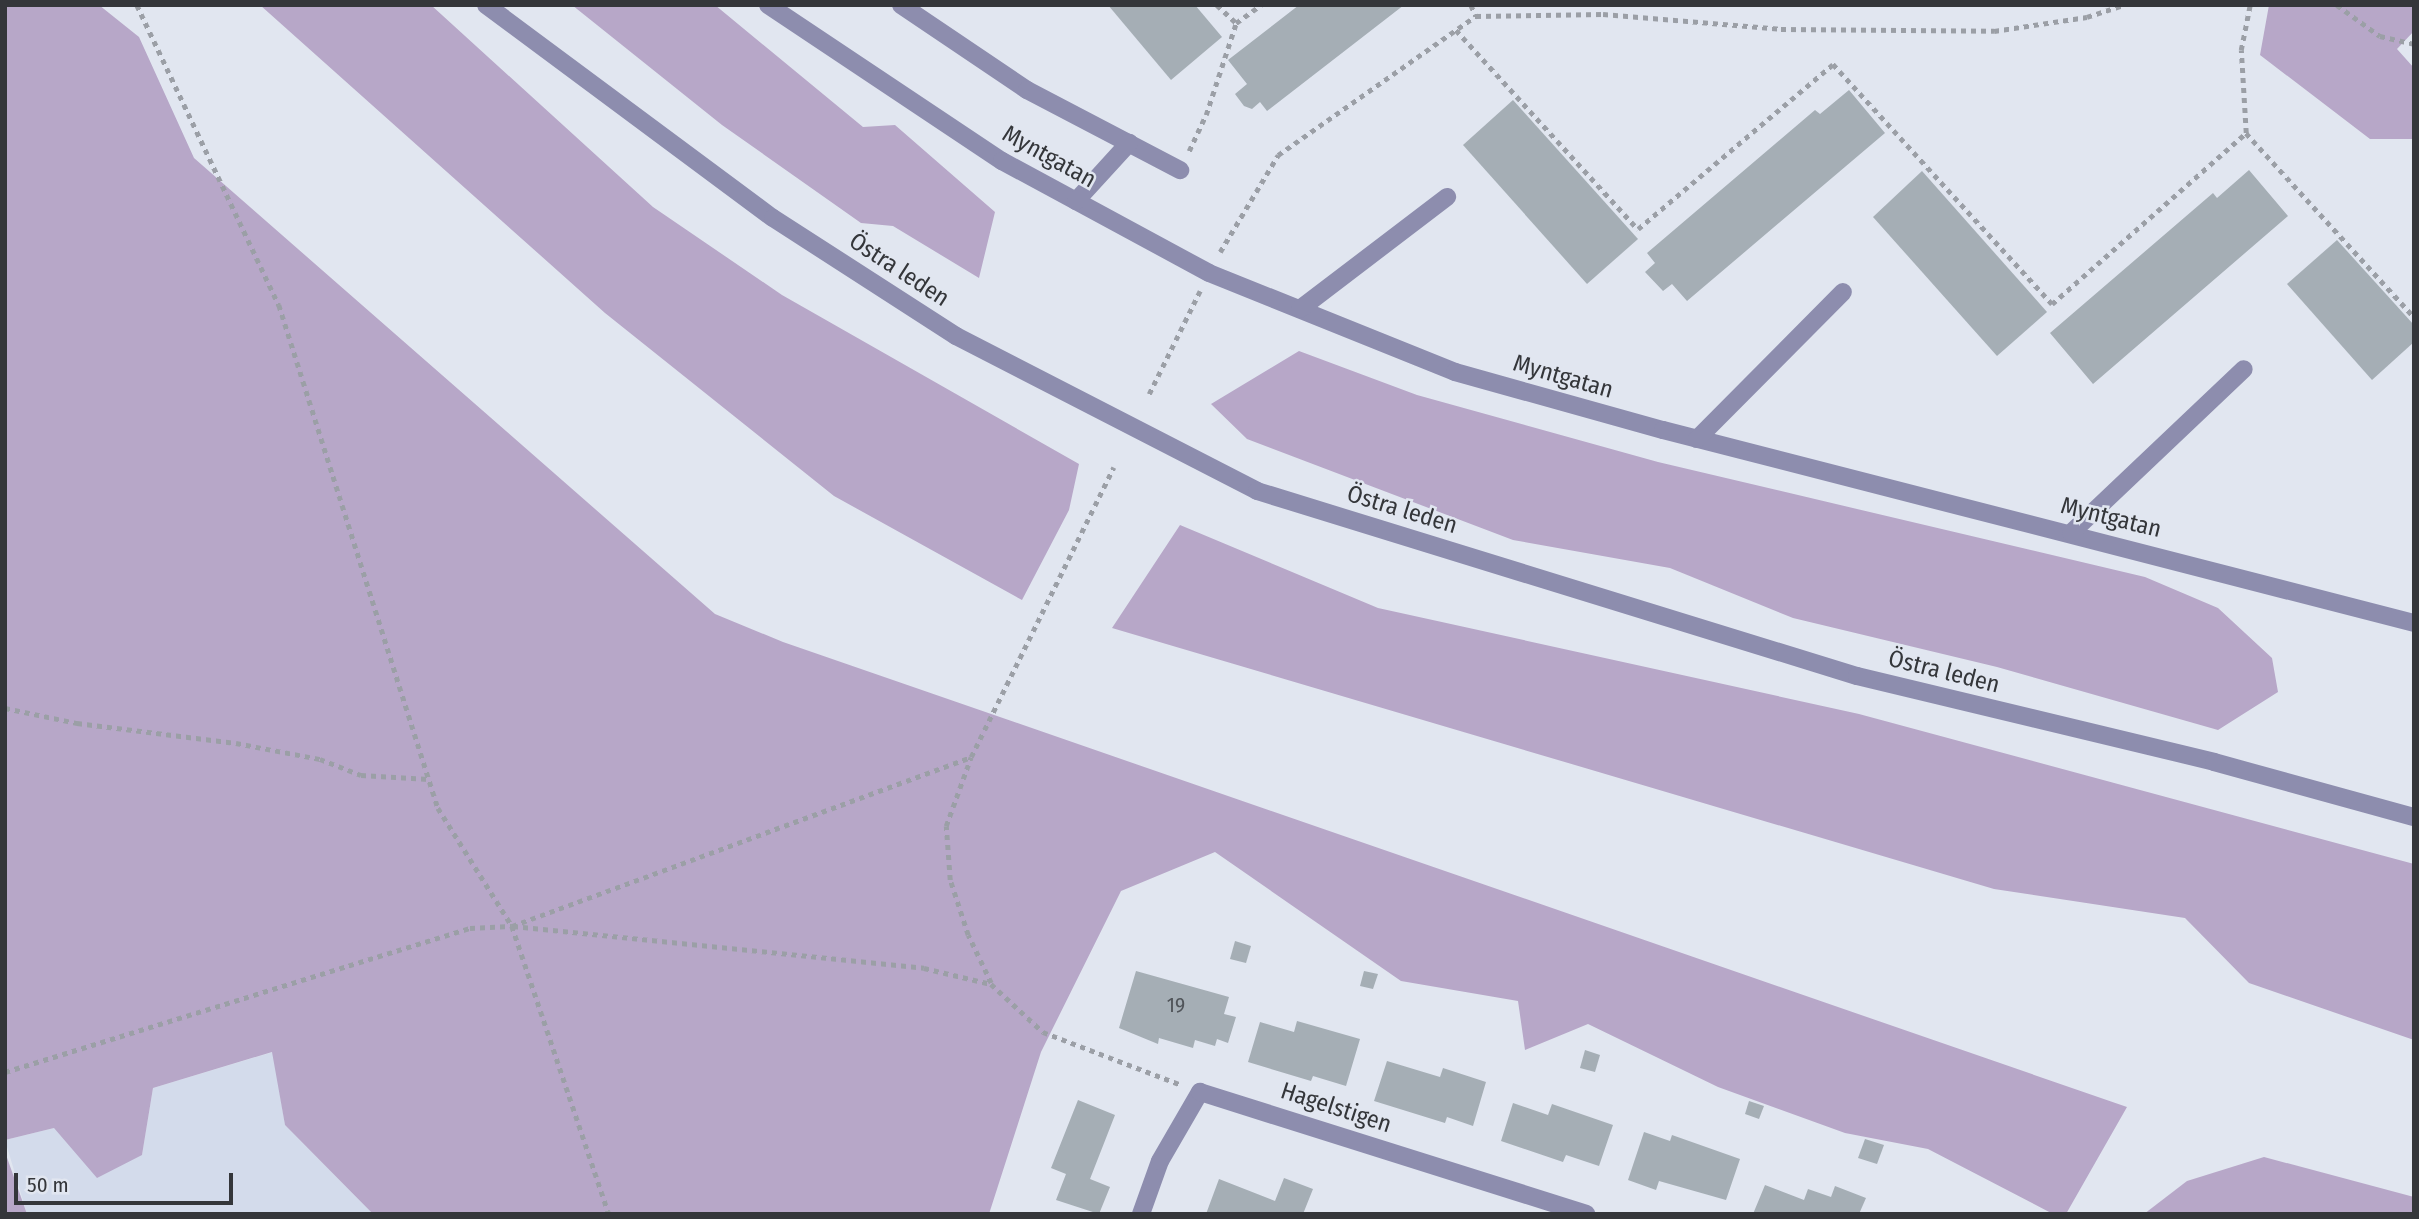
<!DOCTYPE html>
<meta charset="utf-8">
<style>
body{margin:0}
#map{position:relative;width:2419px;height:1219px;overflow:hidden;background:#e1e6f0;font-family:"Fira Sans Condensed",sans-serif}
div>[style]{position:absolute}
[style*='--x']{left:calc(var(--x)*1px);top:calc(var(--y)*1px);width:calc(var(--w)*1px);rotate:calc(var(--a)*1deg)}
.built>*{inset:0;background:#d3dbeb}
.forest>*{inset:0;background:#b7a7c8}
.building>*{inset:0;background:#a5aeb5}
.path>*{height:4.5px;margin-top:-2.25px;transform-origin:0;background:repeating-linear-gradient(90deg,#9b9fa6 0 5px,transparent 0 10px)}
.minor>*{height:18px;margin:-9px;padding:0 9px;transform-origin:9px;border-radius:9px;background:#8d8dae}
span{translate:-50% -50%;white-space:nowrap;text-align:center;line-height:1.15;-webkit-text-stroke:5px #e1e6f0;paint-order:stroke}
.number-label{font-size:21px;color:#505459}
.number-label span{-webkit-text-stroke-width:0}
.street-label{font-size:24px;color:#34363a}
.frame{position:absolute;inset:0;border:7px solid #34363a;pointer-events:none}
.scale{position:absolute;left:14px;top:1173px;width:219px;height:32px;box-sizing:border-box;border:4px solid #34363a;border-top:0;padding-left:9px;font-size:21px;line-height:24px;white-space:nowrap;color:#34363a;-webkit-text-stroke:5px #e1e6f0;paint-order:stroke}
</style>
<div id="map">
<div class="built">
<i style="clip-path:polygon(273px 1052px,285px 1125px,373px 1214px,27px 1214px,5px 1140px,54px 1128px,142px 1155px,153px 1088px)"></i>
</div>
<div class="forest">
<i style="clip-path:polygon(5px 5px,99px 5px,139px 37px,194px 158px,715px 614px,783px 642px,2127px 1107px,2066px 1214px,2053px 1214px,1928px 1149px,1845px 1133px,1718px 1087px,1588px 1024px,1525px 1050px,1518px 1001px,1401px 981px,1215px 852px,1121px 891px,1041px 1052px,989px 1214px,373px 1214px,285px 1125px,272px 1052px,153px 1088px,142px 1155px,97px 1178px,54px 1128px,5px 1140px)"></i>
<i style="clip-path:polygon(260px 5px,431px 5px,653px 207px,782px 295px,1079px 464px,1069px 510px,1022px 600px,834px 496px,605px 313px)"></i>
<i style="clip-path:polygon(572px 5px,715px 5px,863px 127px,895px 125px,995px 212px,979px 278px,893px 226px,861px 223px,722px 125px)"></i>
<i style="clip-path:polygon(2269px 5px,2414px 5px,2414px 31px,2397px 49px,2414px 68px,2414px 139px,2370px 139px,2260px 55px)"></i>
<i style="clip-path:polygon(1299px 351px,1417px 395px,1658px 462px,2145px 577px,2218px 608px,2272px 658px,2278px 692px,2218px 730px,1997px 667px,1793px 618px,1670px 568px,1513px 540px,1247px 439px,1211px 404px)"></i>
<i style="clip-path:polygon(1180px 525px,1378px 608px,1859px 714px,2414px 864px,2414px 1040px,2249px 983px,2185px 918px,1994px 889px,1112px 628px)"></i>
<i style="clip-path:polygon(5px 1152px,27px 1214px,5px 1214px)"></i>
<i style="clip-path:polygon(2264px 1157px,2414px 1197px,2414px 1214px,2144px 1214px,2187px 1181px)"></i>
</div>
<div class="building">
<i style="clip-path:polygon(1108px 5px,1195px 5px,1222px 37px,1171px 80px)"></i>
<i style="clip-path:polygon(1299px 5px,1404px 5px,1267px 111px,1260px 102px,1252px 109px,1244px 106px,1235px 94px,1247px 84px,1228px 60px)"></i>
<i style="clip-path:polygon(1849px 90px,1885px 133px,1687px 301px,1672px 284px,1663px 291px,1645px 272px,1655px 263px,1647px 253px,1815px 110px,1820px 114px)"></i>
<i style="clip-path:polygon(1513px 100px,1638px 239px,1587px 284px,1463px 145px)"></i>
<i style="clip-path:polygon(2249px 170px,2288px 216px,2093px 384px,2050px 333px,2213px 193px,2217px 198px)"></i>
<i style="clip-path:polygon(1922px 171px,2047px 312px,1997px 356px,1873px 217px)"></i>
<i style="clip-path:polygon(2337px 240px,2414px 325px,2414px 342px,2372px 380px,2287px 284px)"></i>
<i style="clip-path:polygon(1235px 941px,1251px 946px,1246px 963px,1230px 959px)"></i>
<i style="clip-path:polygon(1136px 971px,1229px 997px,1224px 1014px,1236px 1017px,1228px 1043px,1217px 1039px,1215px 1046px,1195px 1040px,1193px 1048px,1159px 1038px,1158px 1044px,1119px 1028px)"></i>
<i style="clip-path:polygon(1364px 971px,1378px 974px,1373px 989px,1360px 986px)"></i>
<i style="clip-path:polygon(1297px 1021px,1360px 1039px,1346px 1086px,1313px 1076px,1311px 1081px,1248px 1062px,1260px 1022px,1294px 1032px)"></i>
<i style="clip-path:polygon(1585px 1050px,1600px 1055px,1595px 1072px,1580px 1068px)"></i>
<i style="clip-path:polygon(1387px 1061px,1440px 1077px,1443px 1068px,1486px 1082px,1473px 1126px,1447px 1117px,1445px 1123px,1374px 1101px)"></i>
<i style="clip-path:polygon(1078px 1100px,1115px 1115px,1090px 1179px,1110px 1187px,1099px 1214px,1056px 1200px,1066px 1174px,1051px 1168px)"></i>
<i style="clip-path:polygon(1749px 1101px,1764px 1106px,1759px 1119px,1745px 1114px)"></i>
<i style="clip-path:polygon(1513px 1103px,1548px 1115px,1552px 1104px,1613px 1125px,1599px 1166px,1566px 1155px,1563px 1162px,1501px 1141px)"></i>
<i style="clip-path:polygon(1644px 1132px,1670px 1141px,1672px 1135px,1740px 1159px,1726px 1200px,1659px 1181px,1656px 1190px,1628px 1180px)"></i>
<i style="clip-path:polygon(1865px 1139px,1884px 1145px,1877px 1164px,1858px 1158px)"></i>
<i style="clip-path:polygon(1284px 1178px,1313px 1189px,1303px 1214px,1206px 1214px,1219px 1179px,1275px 1201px)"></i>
<i style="clip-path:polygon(1765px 1185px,1804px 1200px,1808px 1189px,1831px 1197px,1835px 1186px,1866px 1198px,1859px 1214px,1753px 1214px)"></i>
</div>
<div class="path">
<i style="--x:137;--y:5;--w:332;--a:64.7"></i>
<i style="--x:279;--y:305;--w:528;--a:72.46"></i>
<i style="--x:438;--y:808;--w:139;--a:57.9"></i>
<i style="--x:512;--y:926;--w:304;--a:71.4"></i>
<i style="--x:1217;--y:5;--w:26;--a:43"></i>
<i style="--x:1471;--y:5;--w:12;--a:66"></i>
<i style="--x:2337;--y:5;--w:53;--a:35.8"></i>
<i style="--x:2380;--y:36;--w:35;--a:13"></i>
<i style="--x:1456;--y:30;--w:270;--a:47.6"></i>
<i style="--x:1638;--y:229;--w:255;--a:-40.2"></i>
<i style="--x:1833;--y:64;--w:325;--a:47.6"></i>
<i style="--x:2052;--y:304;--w:259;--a:-41.4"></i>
<i style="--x:2246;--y:133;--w:249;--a:47.6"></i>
<i style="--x:2246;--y:133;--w:83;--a:-93.4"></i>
<i style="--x:2241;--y:50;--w:46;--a:-78.7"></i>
<i style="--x:1189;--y:151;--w:40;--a:-65"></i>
<i style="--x:1206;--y:115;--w:97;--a:-71.9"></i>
<i style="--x:1236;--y:23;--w:31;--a:-36"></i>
<i style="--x:1220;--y:252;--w:113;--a:-59.1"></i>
<i style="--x:1278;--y:155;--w:242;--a:-35.1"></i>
<i style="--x:1476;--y:16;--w:127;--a:-0.9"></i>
<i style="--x:1603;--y:14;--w:179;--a:4.8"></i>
<i style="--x:1781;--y:29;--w:213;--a:0.5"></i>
<i style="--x:1994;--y:31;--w:94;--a:-8.6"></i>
<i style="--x:2087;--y:17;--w:38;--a:-18"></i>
<i style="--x:1149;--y:394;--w:115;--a:-63.7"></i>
<i style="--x:5;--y:708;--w:74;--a:11.8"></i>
<i style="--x:77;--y:723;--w:160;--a:7.2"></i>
<i style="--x:236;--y:743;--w:86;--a:10.8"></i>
<i style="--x:320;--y:759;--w:44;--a:21.3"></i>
<i style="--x:361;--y:775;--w:68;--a:3.4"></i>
<i style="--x:513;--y:926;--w:413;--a:5.8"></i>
<i style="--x:924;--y:968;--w:69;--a:13.4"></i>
<i style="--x:991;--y:984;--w:71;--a:42.7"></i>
<i style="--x:1043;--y:1032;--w:146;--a:20.9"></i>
<i style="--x:991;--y:983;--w:53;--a:-115.6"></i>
<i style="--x:968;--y:935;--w:58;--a:-108.1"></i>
<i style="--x:950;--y:880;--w:54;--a:-94.2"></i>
<i style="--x:946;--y:826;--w:73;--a:-70.1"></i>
<i style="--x:971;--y:757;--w:323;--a:-63.8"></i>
<i style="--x:5;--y:1072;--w:487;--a:-17.2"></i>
<i style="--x:470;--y:928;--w:42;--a:-2.7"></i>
<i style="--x:512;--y:926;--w:489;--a:-20.2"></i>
</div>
<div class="minor">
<i style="--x:486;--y:5;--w:357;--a:36.6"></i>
<i style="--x:773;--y:218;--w:218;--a:32.8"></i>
<i style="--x:956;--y:336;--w:339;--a:27.2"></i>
<i style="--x:1257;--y:491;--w:628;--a:17.14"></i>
<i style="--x:1857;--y:676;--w:367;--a:13.5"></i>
<i style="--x:2214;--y:762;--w:207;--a:15.4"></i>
<i style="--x:768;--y:5;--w:281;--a:33.7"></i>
<i style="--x:1002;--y:161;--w:235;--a:28.4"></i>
<i style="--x:1209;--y:273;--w:265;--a:21.9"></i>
<i style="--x:1455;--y:372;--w:216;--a:15.6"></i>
<i style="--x:1663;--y:430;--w:775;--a:14.41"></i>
<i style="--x:901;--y:5;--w:152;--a:34"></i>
<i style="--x:1027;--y:90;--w:173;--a:27.6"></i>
<i style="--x:1076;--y:201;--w:79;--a:-47.6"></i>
<i style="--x:1300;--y:309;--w:185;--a:-37.3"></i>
<i style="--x:1697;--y:439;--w:207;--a:-45.2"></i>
<i style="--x:2071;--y:533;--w:238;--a:-43.5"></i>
<i style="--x:1141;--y:1214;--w:56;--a:-70.3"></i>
<i style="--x:1160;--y:1161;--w:80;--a:-59.9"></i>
<i style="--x:1200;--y:1092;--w:405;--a:17.5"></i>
</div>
<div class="number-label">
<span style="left:1176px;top:1005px">19</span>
</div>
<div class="street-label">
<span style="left:1049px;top:157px;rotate:29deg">Myntgatan</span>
<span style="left:899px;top:270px;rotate:33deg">Östra leden</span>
<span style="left:1563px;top:377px;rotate:16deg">Myntgatan</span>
<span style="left:1402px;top:510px;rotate:17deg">Östra leden</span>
<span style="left:2111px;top:518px;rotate:14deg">Myntgatan</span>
<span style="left:1944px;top:672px;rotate:14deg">Östra leden</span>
<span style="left:1336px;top:1108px;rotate:18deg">Hagelstigen</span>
</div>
<div class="frame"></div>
<div class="scale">50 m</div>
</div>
